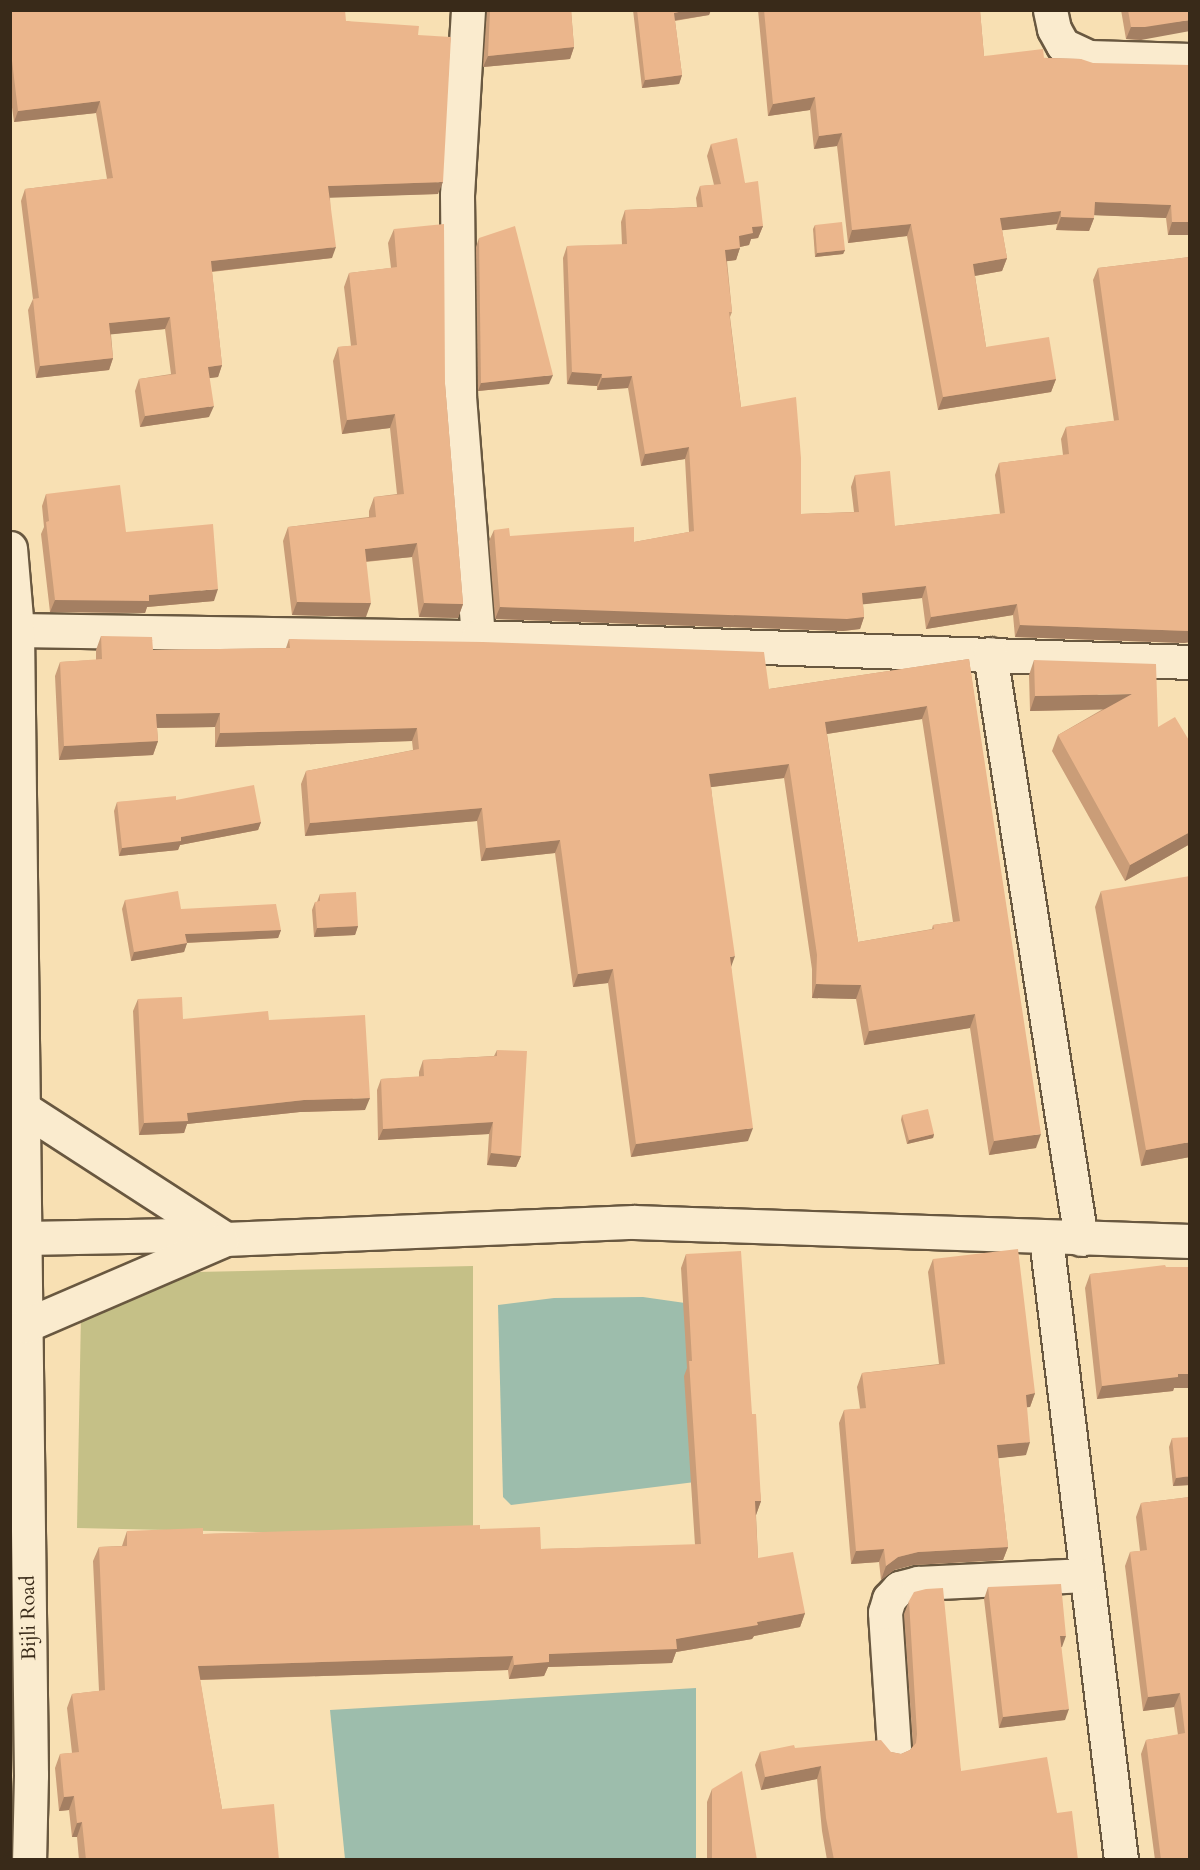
<!DOCTYPE html>
<style>
body{margin:0}
#map{position:relative;width:1200px;height:1870px;overflow:hidden;background:#f8e0b3;font-family:Cardo,serif}
div>[style]{position:absolute}
[style*='--x']{left:calc(var(--x)*1px);top:calc(var(--y)*1px);width:calc(var(--w)*1px);rotate:calc(var(--a)*1deg)}
.green>*{inset:0;background:#c5c087}
.water>*{inset:0;background:#9dbdac}
.roads{filter:drop-shadow(2px 0 #695840) drop-shadow(-2px 0 #695840) drop-shadow(0 2px #695840) drop-shadow(0 -2px #695840)}
.minor>*{height:33px;margin:-16.5px;padding:0 16.5px;transform-origin:16.5px;border-radius:16.5px;background:#faebce}
.tertiary>*{height:33px;margin:-16.5px;padding:0 16.5px;transform-origin:16.5px;border-radius:16.5px;background:#faebce}
.wall>*{inset:0;background:#ca9d78}
.shaded-wall>*{inset:0;background:#a47f62}
.building>*{inset:0;background:#ebb68c}
span{translate:-50% -50%;white-space:nowrap;text-align:center;line-height:1.15;-webkit-text-stroke:5px #faebce;paint-order:stroke}
.street-label{font-size:20px;color:#392a19}
.frame{position:absolute;inset:0;border:12px solid #392a19;pointer-events:none}
</style>
<div id="map">
<div class="green">
<i style="clip-path:polygon(473px 1266px,473px 1537px,77px 1528px,81px 1313px,147px 1273px)"></i>
</div>
<div class="water">
<i style="clip-path:polygon(643px 1297px,685px 1303px,695px 1482px,511px 1505px,503px 1497px,498px 1305px,554px 1298px)"></i>
<i style="clip-path:polygon(696px 1688px,696px 1859px,345px 1859px,330px 1710px)"></i>
</div>
<div class="roads">
<div class="minor">
<i style="--x:468;--y:10;--w:185;--a:93.4"></i>
<i style="--x:457;--y:195;--w:201;--a:89.4"></i>
<i style="--x:459;--y:396;--w:242;--a:85.5"></i>
<i style="--x:1050;--y:10;--w:19;--a:78"></i>
<i style="--x:1054;--y:29;--w:18;--a:61"></i>
<i style="--x:1063;--y:45;--w:29;--a:25"></i>
<i style="--x:1089;--y:57;--w:101;--a:1.7"></i>
<i style="--x:17;--y:630;--w:461;--a:0.9"></i>
<i style="--x:478;--y:637;--w:712;--a:2.01"></i>
<i style="--x:990;--y:654;--w:592;--a:81.16"></i>
<i style="--x:1046;--y:1238;--w:627;--a:83.12"></i>
<i style="--x:894;--y:1748;--w:136;--a:-93.8"></i>
<i style="--x:885;--y:1612;--w:14;--a:-73"></i>
<i style="--x:889;--y:1599;--w:15;--a:-48"></i>
<i style="--x:899;--y:1588;--w:20;--a:-15"></i>
<i style="--x:918;--y:1583;--w:168;--a:-2.7"></i>
</div>
<div class="tertiary">
<i style="--x:10;--y:548;--w:82;--a:85.1"></i>
<i style="--x:17;--y:630;--w:1145;--a:89.3"></i>
<i style="--x:31;--y:1775;--w:85;--a:91.3"></i>
<i style="--x:23;--y:1108;--w:236;--a:32.9"></i>
<i style="--x:25;--y:1238;--w:154;--a:-1.1"></i>
<i style="--x:179;--y:1235;--w:46;--a:5"></i>
<i style="--x:225;--y:1239;--w:409;--a:-2.4"></i>
<i style="--x:634;--y:1222;--w:556;--a:1.96"></i>
<i style="--x:24;--y:1326;--w:215;--a:-23.3"></i>
</div>
</div>
<div class="wall">
<i style="clip-path:polygon(10px 10px,346px 21px,418px 35px,438px 194px,330px 197px,332px 258px,212px 272px,222px 365px,218px 377px,209px 378px,209px 417px,140px 427px,135px 391px,139px 379px,171px 374px,165px 329px,111px 334px,113px 358px,109px 370px,36px 378px,28px 310px,33px 299px,21px 201px,25px 189px,107px 179px,96px 113px,14px 122px,10px 93px)"></i>
<i style="clip-path:polygon(571px 10px,574px 47px,570px 59px,483px 67px,487px 11px)"></i>
<i style="clip-path:polygon(633px 10px,711px 10px,709px 15px,675px 21px,682px 75px,679px 84px,642px 88px)"></i>
<i style="clip-path:polygon(758px 10px,983px 10px,980px 11px,984px 56px,1081px 59px,1190px 235px,1168px 235px,1166px 218px,1094px 215px,1094px 218px,1089px 231px,1056px 230px,1057px 224px,1002px 230px,1007px 258px,1002px 271px,975px 276px,986px 347px,1056px 379px,1051px 392px,938px 410px,907px 236px,848px 243px,837px 146px,814px 149px,810px 110px,768px 116px)"></i>
<i style="clip-path:polygon(1121px 10px,1190px 10px,1141px 40px,1126px 39px)"></i>
<i style="clip-path:polygon(711px 144px,745px 183px,763px 226px,758px 238px,751px 239px,749px 245px,740px 247px,736px 260px,727px 261px,732px 312px,730px 317px,741px 407px,801px 514px,854px 512px,851px 487px,855px 475px,895px 526px,1000px 514px,995px 475px,999px 463px,1063px 455px,1061px 439px,1066px 427px,1114px 421px,1093px 280px,1098px 268px,1190px 257px,1190px 642px,1184px 643px,1015px 637px,1013px 615px,926px 629px,922px 598px,863px 604px,864px 617px,860px 629px,843px 631px,495px 619px,489px 541px,494px 530px,510px 536px,634px 542px,689px 532px,685px 459px,641px 466px,628px 388px,597px 390px,597px 386px,567px 384px,563px 258px,567px 246px,622px 245px,621px 222px,625px 210px,697px 207px,696px 198px,700px 186px,714px 185px,707px 156px)"></i>
<i style="clip-path:polygon(815px 225px,845px 250px,843px 254px,815px 257px,813px 229px)"></i>
<i style="clip-path:polygon(394px 229px,445px 384px,463px 604px,458px 618px,419px 617px,412px 557px,366px 562px,366px 617px,292px 615px,283px 541px,288px 527px,369px 517px,369px 511px,374px 497px,397px 494px,390px 428px,342px 434px,333px 361px,338px 347px,351px 346px,344px 287px,349px 273px,391px 268px,388px 243px)"></i>
<i style="clip-path:polygon(479px 238px,549px 384px,478px 391px,476px 247px)"></i>
<i style="clip-path:polygon(46px 494px,126px 532px,214px 601px,147px 607px,145px 613px,50px 612px,41px 534px,44px 527px,42px 506px)"></i>
<i style="clip-path:polygon(evenodd,101px 636px,153px 650px,286px 648px,289px 639px,769px 689px,969px 659px,1036px 1148px,989px 1155px,970px 1028px,864px 1045px,856px 999px,812px 998px,812px 969px,784px 778px,711px 787px,731px 967px,748px 1141px,631px 1157px,608px 983px,573px 987px,555px 853px,481px 861px,477px 821px,305px 836px,301px 784px,306px 771px,413px 750px,412px 741px,215px 747px,215px 727px,157px 728px,158px 741px,153px 755px,59px 760px,55px 676px,60px 662px,96px 660px,96px 650px,101px 636px,922px 719px,953px 922px,933px 925px,932px 929px,858px 942px,827px 734px,922px 719px)"></i>
<i style="clip-path:polygon(1034px 660px,1158px 727px,1190px 742px,1190px 844px,1125px 881px,1052px 751px,1058px 735px,1103px 709px,1030px 711px,1029px 675px)"></i>
<i style="clip-path:polygon(176px 800px,261px 822px,258px 830px,180px 845px,178px 850px,119px 856px,114px 811px,117px 802px)"></i>
<i style="clip-path:polygon(1101px 891px,1190px 1157px,1141px 1166px,1095px 907px)"></i>
<i style="clip-path:polygon(320px 894px,358px 926px,355px 935px,314px 937px,312px 910px,315px 902px,317px 902px)"></i>
<i style="clip-path:polygon(125px 900px,181px 909px,281px 930px,278px 938px,187px 943px,184px 952px,131px 961px,122px 909px)"></i>
<i style="clip-path:polygon(138px 999px,183px 1019px,269px 1020px,365px 1110px,300px 1112px,187px 1124px,184px 1133px,139px 1135px,133px 1011px)"></i>
<i style="clip-path:polygon(497px 1050px,521px 1156px,516px 1167px,487px 1165px,489px 1134px,378px 1140px,377px 1090px,381px 1079px,419px 1077px,419px 1072px,423px 1060px,494px 1056px)"></i>
<i style="clip-path:polygon(902px 1115px,934px 1134px,933px 1138px,907px 1144px,901px 1120px)"></i>
<i style="clip-path:polygon(686px 1254px,752px 1414px,761px 1501px,756px 1515px,758px 1558px,805px 1613px,800px 1627px,754px 1636px,752px 1639px,676px 1652px,672px 1663px,548px 1667px,544px 1676px,509px 1679px,508px 1670px,200px 1680px,222px 1809px,279px 1860px,79px 1860px,77px 1837px,72px 1837px,69px 1810px,59px 1811px,55px 1768px,60px 1754px,72px 1753px,67px 1708px,72px 1694px,99px 1691px,93px 1561px,99px 1547px,122px 1546px,127px 1531px,203px 1534px,480px 1529px,541px 1549px,695px 1545px,684px 1376px,687px 1368px,681px 1268px)"></i>
<i style="clip-path:polygon(933px 1259px,1035px 1393px,1030px 1407px,1027px 1407px,1026px 1455px,998px 1458px,1008px 1547px,1003px 1560px,913px 1565px,894px 1570px,881px 1580px,879px 1562px,851px 1564px,839px 1423px,844px 1410px,860px 1409px,857px 1387px,862px 1373px,939px 1364px,928px 1272px)"></i>
<i style="clip-path:polygon(1166px 1267px,1190px 1267px,1190px 1388px,1174px 1388px,1173px 1391px,1097px 1399px,1085px 1288px,1090px 1274px)"></i>
<i style="clip-path:polygon(1172px 1438px,1190px 1485px,1173px 1486px,1169px 1447px)"></i>
<i style="clip-path:polygon(1190px 1497px,1190px 1860px,1155px 1860px,1141px 1754px,1146px 1740px,1178px 1735px,1174px 1707px,1143px 1711px,1125px 1566px,1130px 1552px,1140px 1551px,1136px 1517px,1141px 1503px)"></i>
<i style="clip-path:polygon(988px 1587px,1062px 1647px,1061px 1647px,1065px 1720px,999px 1728px,984px 1599px)"></i>
<i style="clip-path:polygon(909px 1601px,961px 1771px,1057px 1813px,1078px 1860px,827px 1860px,822px 1831px,817px 1779px,761px 1790px,755px 1765px,760px 1752px,795px 1748px,891px 1752px,901px 1754px,910px 1750px,913px 1746px,904px 1614px)"></i>
<i style="clip-path:polygon(712px 1789px,757px 1860px,707px 1860px,707px 1802px)"></i>
</div>
<div class="shaded-wall">
<i style="clip-path:polygon(688px 10px,711px 10px,709px 15px,671px 21px,674px 13px)"></i>
<i style="clip-path:polygon(1190px 20px,1190px 31px,1141px 40px,1126px 39px,1131px 27px)"></i>
<i style="clip-path:polygon(574px 47px,570px 59px,483px 67px,488px 56px)"></i>
<i style="clip-path:polygon(682px 75px,679px 84px,642px 88px,645px 80px)"></i>
<i style="clip-path:polygon(815px 97px,810px 110px,768px 116px,773px 104px)"></i>
<i style="clip-path:polygon(100px 101px,96px 113px,14px 122px,18px 111px)"></i>
<i style="clip-path:polygon(842px 133px,837px 146px,814px 149px,819px 136px)"></i>
<i style="clip-path:polygon(443px 182px,438px 194px,324px 198px,328px 186px)"></i>
<i style="clip-path:polygon(1095px 202px,1171px 205px,1166px 218px,1090px 215px)"></i>
<i style="clip-path:polygon(1061px 211px,1057px 224px,996px 231px,1000px 218px)"></i>
<i style="clip-path:polygon(1061px 217px,1094px 218px,1089px 231px,1056px 230px)"></i>
<i style="clip-path:polygon(1172px 222px,1190px 222px,1190px 235px,1168px 235px)"></i>
<i style="clip-path:polygon(911px 224px,907px 236px,848px 243px,852px 230px)"></i>
<i style="clip-path:polygon(763px 226px,758px 238px,751px 239px,749px 245px,735px 248px,739px 236px,752px 227px)"></i>
<i style="clip-path:polygon(336px 247px,332px 258px,207px 272px,211px 261px)"></i>
<i style="clip-path:polygon(740px 248px,736px 260px,721px 262px,725px 250px)"></i>
<i style="clip-path:polygon(845px 250px,843px 254px,815px 257px,817px 253px)"></i>
<i style="clip-path:polygon(1007px 258px,1002px 271px,968px 277px,973px 264px)"></i>
<i style="clip-path:polygon(170px 317px,165px 329px,105px 335px,109px 323px)"></i>
<i style="clip-path:polygon(113px 358px,109px 370px,36px 378px,40px 366px)"></i>
<i style="clip-path:polygon(222px 365px,218px 377px,203px 379px,208px 367px)"></i>
<i style="clip-path:polygon(572px 372px,602px 374px,597px 386px,567px 384px)"></i>
<i style="clip-path:polygon(553px 375px,549px 384px,478px 391px,481px 383px)"></i>
<i style="clip-path:polygon(632px 376px,628px 388px,597px 390px,602px 378px)"></i>
<i style="clip-path:polygon(1056px 379px,1051px 392px,938px 410px,943px 397px)"></i>
<i style="clip-path:polygon(214px 406px,209px 417px,140px 427px,145px 416px)"></i>
<i style="clip-path:polygon(395px 414px,390px 428px,342px 434px,347px 420px)"></i>
<i style="clip-path:polygon(689px 447px,685px 459px,641px 466px,645px 454px)"></i>
<i style="clip-path:polygon(417px 543px,412px 557px,360px 562px,365px 549px)"></i>
<i style="clip-path:polygon(926px 586px,922px 598px,857px 605px,862px 593px)"></i>
<i style="clip-path:polygon(218px 589px,214px 601px,147px 607px,145px 613px,50px 612px,55px 600px,149px 595px)"></i>
<i style="clip-path:polygon(297px 602px,371px 603px,366px 617px,292px 615px)"></i>
<i style="clip-path:polygon(424px 603px,463px 604px,458px 618px,419px 617px)"></i>
<i style="clip-path:polygon(1017px 604px,1013px 615px,926px 629px,931px 617px)"></i>
<i style="clip-path:polygon(500px 607px,864px 617px,860px 629px,843px 631px,495px 619px)"></i>
<i style="clip-path:polygon(1020px 625px,1190px 631px,1190px 642px,1184px 643px,1015px 637px)"></i>
<i style="clip-path:polygon(1132px 694px,1126px 709px,1030px 711px,1035px 696px)"></i>
<i style="clip-path:polygon(927px 706px,922px 719px,820px 735px,825px 722px)"></i>
<i style="clip-path:polygon(220px 713px,215px 727px,151px 728px,156px 714px)"></i>
<i style="clip-path:polygon(417px 728px,412px 741px,215px 747px,220px 733px)"></i>
<i style="clip-path:polygon(158px 741px,153px 755px,59px 760px,64px 746px)"></i>
<i style="clip-path:polygon(789px 764px,784px 778px,704px 788px,709px 774px)"></i>
<i style="clip-path:polygon(482px 808px,477px 821px,305px 836px,310px 823px)"></i>
<i style="clip-path:polygon(261px 822px,258px 830px,180px 845px,178px 850px,119px 856px,122px 848px)"></i>
<i style="clip-path:polygon(1190px 832px,1190px 844px,1125px 881px,1130px 865px)"></i>
<i style="clip-path:polygon(560px 840px,555px 853px,481px 861px,486px 848px)"></i>
<i style="clip-path:polygon(358px 926px,355px 935px,314px 937px,317px 928px)"></i>
<i style="clip-path:polygon(281px 930px,278px 938px,182px 943px,185px 934px)"></i>
<i style="clip-path:polygon(187px 943px,184px 952px,131px 961px,134px 952px)"></i>
<i style="clip-path:polygon(735px 956px,730px 970px,730px 957px)"></i>
<i style="clip-path:polygon(613px 969px,608px 983px,573px 987px,578px 974px)"></i>
<i style="clip-path:polygon(816px 984px,861px 985px,856px 999px,812px 998px)"></i>
<i style="clip-path:polygon(975px 1014px,970px 1028px,864px 1045px,869px 1031px)"></i>
<i style="clip-path:polygon(370px 1098px,365px 1110px,300px 1112px,187px 1124px,184px 1133px,139px 1135px,144px 1123px,187px 1113px,304px 1100px)"></i>
<i style="clip-path:polygon(493px 1122px,489px 1134px,378px 1140px,383px 1129px)"></i>
<i style="clip-path:polygon(753px 1128px,748px 1141px,631px 1157px,636px 1144px)"></i>
<i style="clip-path:polygon(934px 1134px,933px 1138px,907px 1144px,909px 1140px)"></i>
<i style="clip-path:polygon(1041px 1134px,1036px 1148px,989px 1155px,994px 1141px)"></i>
<i style="clip-path:polygon(1190px 1142px,1190px 1157px,1141px 1166px,1146px 1150px)"></i>
<i style="clip-path:polygon(491px 1153px,521px 1156px,516px 1167px,487px 1165px)"></i>
<i style="clip-path:polygon(1178px 1374px,1190px 1374px,1190px 1388px,1174px 1388px,1173px 1391px,1097px 1399px,1102px 1386px)"></i>
<i style="clip-path:polygon(1035px 1393px,1030px 1407px,1021px 1408px,1026px 1395px)"></i>
<i style="clip-path:polygon(1030px 1442px,1026px 1455px,992px 1459px,997px 1445px)"></i>
<i style="clip-path:polygon(1190px 1476px,1190px 1485px,1173px 1486px,1176px 1478px)"></i>
<i style="clip-path:polygon(755px 1501px,761px 1501px,756px 1515px,750px 1516px)"></i>
<i style="clip-path:polygon(1008px 1547px,1003px 1560px,913px 1565px,894px 1570px,881px 1580px,886px 1566px,898px 1557px,918px 1552px)"></i>
<i style="clip-path:polygon(884px 1549px,879px 1562px,851px 1564px,856px 1551px)"></i>
<i style="clip-path:polygon(805px 1613px,800px 1627px,754px 1636px,752px 1639px,676px 1652px,672px 1663px,548px 1667px,544px 1676px,509px 1679px,514px 1665px,549px 1654px,676px 1639px,757px 1622px)"></i>
<i style="clip-path:polygon(1060px 1636px,1066px 1636px,1062px 1647px,1056px 1648px)"></i>
<i style="clip-path:polygon(513px 1656px,508px 1670px,193px 1680px,198px 1666px)"></i>
<i style="clip-path:polygon(1180px 1693px,1174px 1707px,1143px 1711px,1148px 1697px)"></i>
<i style="clip-path:polygon(1069px 1709px,1065px 1720px,999px 1728px,1003px 1717px)"></i>
<i style="clip-path:polygon(821px 1766px,817px 1779px,761px 1790px,765px 1777px)"></i>
<i style="clip-path:polygon(74px 1796px,69px 1810px,59px 1811px,64px 1797px)"></i>
<i style="clip-path:polygon(82px 1822px,77px 1837px,72px 1837px,77px 1823px)"></i>
</div>
<div class="building">
<i style="clip-path:polygon(10px 10px,345px 10px,346px 21px,419px 26px,418px 35px,451px 37px,443px 182px,328px 186px,336px 247px,211px 261px,222px 365px,208px 367px,214px 406px,145px 416px,139px 379px,176px 374px,170px 317px,109px 323px,113px 358px,40px 366px,33px 299px,39px 298px,25px 189px,113px 178px,100px 101px,18px 111px,10px 44px)"></i>
<i style="clip-path:polygon(490px 10px,571px 10px,574px 47px,488px 56px)"></i>
<i style="clip-path:polygon(637px 10px,688px 10px,674px 13px,682px 75px,645px 80px)"></i>
<i style="clip-path:polygon(764px 10px,980px 10px,984px 56px,1043px 49px,1044px 58px,1081px 59px,1093px 63px,1190px 65px,1190px 222px,1172px 222px,1171px 205px,1095px 202px,1094px 218px,1061px 217px,1061px 211px,1000px 218px,1007px 258px,973px 264px,986px 347px,1049px 337px,1056px 379px,943px 397px,911px 224px,852px 230px,842px 133px,819px 136px,815px 97px,773px 104px)"></i>
<i style="clip-path:polygon(1128px 10px,1190px 10px,1190px 20px,1145px 27px,1131px 27px)"></i>
<i style="clip-path:polygon(737px 138px,745px 183px,758px 181px,763px 226px,752px 227px,753px 233px,739px 236px,740px 248px,725px 250px,732px 312px,729px 312px,741px 407px,796px 397px,801px 458px,801px 514px,859px 512px,855px 475px,890px 471px,895px 526px,1005px 513px,999px 463px,1069px 454px,1066px 427px,1119px 420px,1098px 268px,1190px 257px,1190px 631px,1020px 625px,1017px 604px,931px 617px,926px 586px,862px 593px,864px 617px,847px 619px,500px 607px,494px 530px,509px 528px,510px 536px,634px 527px,634px 542px,694px 531px,689px 447px,645px 454px,632px 376px,602px 378px,602px 374px,572px 372px,567px 246px,627px 244px,625px 210px,703px 207px,700px 186px,721px 184px,711px 144px)"></i>
<i style="clip-path:polygon(842px 222px,845px 250px,817px 253px,815px 225px)"></i>
<i style="clip-path:polygon(444px 224px,445px 384px,463px 604px,424px 603px,417px 543px,365px 549px,371px 603px,297px 602px,288px 527px,376px 517px,374px 497px,404px 494px,395px 414px,347px 420px,338px 347px,357px 345px,349px 273px,397px 267px,394px 229px)"></i>
<i style="clip-path:polygon(515px 226px,553px 375px,481px 383px,479px 238px)"></i>
<i style="clip-path:polygon(120px 485px,126px 532px,213px 524px,218px 589px,149px 595px,149px 601px,55px 600px,46px 522px,49px 521px,46px 494px)"></i>
<i style="clip-path:polygon(evenodd,101px 636px,152px 637px,153px 650px,290px 648px,289px 639px,483px 642px,764px 652px,769px 689px,969px 659px,1041px 1134px,994px 1141px,975px 1014px,869px 1031px,861px 985px,816px 984px,817px 955px,789px 764px,709px 774px,735px 956px,730px 957px,753px 1128px,636px 1144px,613px 969px,578px 974px,560px 840px,486px 848px,482px 808px,310px 823px,306px 771px,419px 749px,417px 728px,220px 733px,220px 713px,156px 714px,158px 741px,64px 746px,60px 662px,102px 659px,101px 636px,927px 706px,960px 921px,933px 925px,934px 929px,858px 942px,825px 722px,927px 706px)"></i>
<i style="clip-path:polygon(1034px 660px,1156px 664px,1158px 727px,1175px 717px,1190px 742px,1190px 762px,1188px 763px,1190px 765px,1190px 832px,1130px 865px,1058px 735px,1132px 694px,1035px 696px)"></i>
<i style="clip-path:polygon(254px 785px,261px 822px,181px 837px,181px 841px,122px 848px,117px 802px,176px 796px,176px 800px)"></i>
<i style="clip-path:polygon(1190px 876px,1190px 1142px,1146px 1150px,1101px 891px)"></i>
<i style="clip-path:polygon(178px 891px,181px 909px,276px 904px,281px 930px,185px 934px,187px 943px,134px 952px,125px 900px)"></i>
<i style="clip-path:polygon(356px 892px,358px 926px,317px 928px,315px 902px,320px 901px,320px 894px)"></i>
<i style="clip-path:polygon(182px 997px,183px 1019px,268px 1011px,269px 1020px,365px 1015px,370px 1098px,304px 1100px,187px 1113px,188px 1121px,144px 1123px,138px 999px)"></i>
<i style="clip-path:polygon(497px 1050px,527px 1051px,521px 1156px,491px 1153px,493px 1122px,383px 1129px,381px 1079px,424px 1076px,423px 1060px,497px 1056px)"></i>
<i style="clip-path:polygon(928px 1109px,934px 1134px,909px 1140px,902px 1115px)"></i>
<i style="clip-path:polygon(1018px 1249px,1035px 1393px,1026px 1395px,1030px 1442px,997px 1445px,1008px 1547px,918px 1552px,898px 1557px,886px 1566px,884px 1549px,856px 1551px,844px 1410px,866px 1408px,862px 1373px,945px 1364px,933px 1259px)"></i>
<i style="clip-path:polygon(741px 1251px,752px 1414px,756px 1414px,761px 1501px,755px 1501px,758px 1558px,793px 1552px,805px 1613px,757px 1622px,758px 1625px,676px 1639px,677px 1649px,549px 1654px,549px 1662px,514px 1665px,513px 1656px,198px 1666px,222px 1809px,274px 1804px,279px 1860px,86px 1860px,82px 1822px,77px 1823px,74px 1796px,64px 1797px,60px 1754px,79px 1752px,72px 1694px,105px 1690px,99px 1547px,127px 1546px,127px 1531px,203px 1528px,203px 1534px,480px 1525px,480px 1529px,540px 1527px,541px 1549px,701px 1544px,689px 1361px,692px 1361px,686px 1254px)"></i>
<i style="clip-path:polygon(1165px 1265px,1166px 1267px,1190px 1267px,1190px 1374px,1178px 1374px,1178px 1377px,1102px 1386px,1090px 1274px)"></i>
<i style="clip-path:polygon(1190px 1437px,1190px 1476px,1176px 1478px,1172px 1438px)"></i>
<i style="clip-path:polygon(1190px 1497px,1190px 1860px,1161px 1860px,1146px 1740px,1185px 1733px,1180px 1693px,1148px 1697px,1130px 1552px,1147px 1550px,1141px 1503px)"></i>
<i style="clip-path:polygon(1061px 1584px,1066px 1636px,1060px 1636px,1069px 1709px,1003px 1717px,988px 1587px)"></i>
<i style="clip-path:polygon(943px 1588px,961px 1771px,1047px 1757px,1057px 1813px,1072px 1811px,1078px 1860px,834px 1860px,826px 1818px,821px 1766px,765px 1777px,760px 1752px,794px 1745px,795px 1748px,881px 1740px,891px 1752px,901px 1754px,910px 1750px,916px 1743px,917px 1734px,909px 1601px,914px 1592px,926px 1589px)"></i>
<i style="clip-path:polygon(742px 1771px,757px 1860px,712px 1860px,712px 1789px)"></i>
</div>
<div class="street-label">
<span style="left:28px;top:1618px;rotate:-91deg">Bijli Road</span>
</div>
<div class="frame"></div>
</div>
